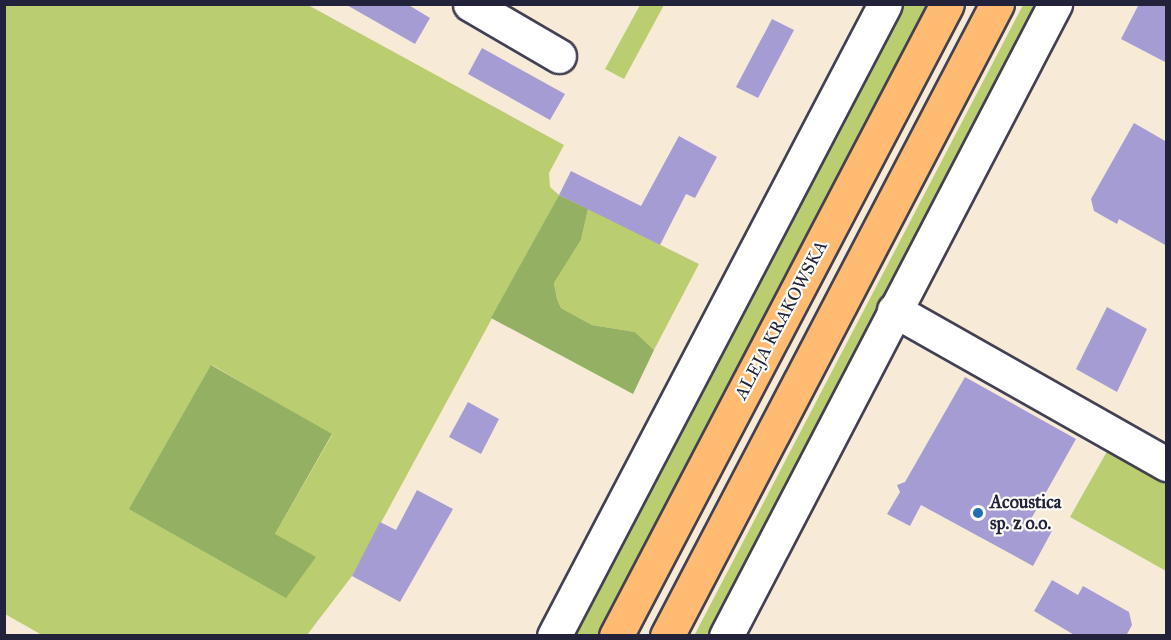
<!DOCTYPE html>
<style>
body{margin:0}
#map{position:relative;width:1171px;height:640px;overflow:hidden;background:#f7ebd8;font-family:"IM FELL Great Primer",serif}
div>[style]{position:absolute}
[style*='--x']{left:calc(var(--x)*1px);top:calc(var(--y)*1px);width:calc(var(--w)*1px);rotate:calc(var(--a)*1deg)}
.green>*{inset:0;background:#bacd71}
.forest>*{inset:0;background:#93b063}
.building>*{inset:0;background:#a69cd4}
.roads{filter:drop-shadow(2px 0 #424053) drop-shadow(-2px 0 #424053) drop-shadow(0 2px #424053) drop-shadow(0 -2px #424053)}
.minor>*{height:33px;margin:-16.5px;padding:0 16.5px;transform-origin:16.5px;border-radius:16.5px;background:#fff}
.major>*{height:33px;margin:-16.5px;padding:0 16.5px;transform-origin:16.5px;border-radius:16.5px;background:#febb71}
.dots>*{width:16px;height:16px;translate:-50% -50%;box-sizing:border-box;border:3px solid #fdfcf7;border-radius:50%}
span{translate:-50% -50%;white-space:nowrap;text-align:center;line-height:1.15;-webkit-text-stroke:4.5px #fdfcf7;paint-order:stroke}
.street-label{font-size:18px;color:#22223b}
.poi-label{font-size:18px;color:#22223b;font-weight:700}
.left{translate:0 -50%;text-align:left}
.frame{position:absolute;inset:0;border:6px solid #22223b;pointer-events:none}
</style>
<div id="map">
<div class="green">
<i style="clip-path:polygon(evenodd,5px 5px,308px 5px,564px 145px,549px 173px,550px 187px,559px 195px,352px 576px,307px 635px,42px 635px,5px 614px,5px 5px,212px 365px,332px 435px,275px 534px,130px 509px,212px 365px)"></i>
<i style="clip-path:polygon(640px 5px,664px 5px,624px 79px,605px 69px)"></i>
<i style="clip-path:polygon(901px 5px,929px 5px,600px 635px,572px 636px)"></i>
<i style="clip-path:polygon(1023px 5px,1038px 5px,713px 635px,694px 636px)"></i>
<i style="clip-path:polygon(588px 209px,699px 264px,654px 350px,635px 332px,592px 325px,561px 308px,557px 299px,554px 283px,581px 240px)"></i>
<i style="clip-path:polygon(1110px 446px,1166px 477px,1166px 571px,1070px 517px)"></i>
</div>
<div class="forest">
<i style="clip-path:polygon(559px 195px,588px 209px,581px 240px,554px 283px,557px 299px,561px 308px,592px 325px,635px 332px,654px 350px,633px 394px,491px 318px)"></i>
<i style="clip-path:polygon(211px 365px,332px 434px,275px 534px,316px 557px,286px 598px,129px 509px)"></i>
</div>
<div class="building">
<i style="clip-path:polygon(345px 4px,407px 4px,430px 18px,415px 44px)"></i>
<i style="clip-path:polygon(1139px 4px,1167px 4px,1167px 63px,1121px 39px)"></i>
<i style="clip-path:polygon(772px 19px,794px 30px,758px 98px,736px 87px)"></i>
<i style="clip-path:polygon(482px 48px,565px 94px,550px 120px,468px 74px)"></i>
<i style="clip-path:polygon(1134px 123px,1167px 142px,1167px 246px,1119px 219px,1117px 224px,1094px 211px,1091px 199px)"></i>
<i style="clip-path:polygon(679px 136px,717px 157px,695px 198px,686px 194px,660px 245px,559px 195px,571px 171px,641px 206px)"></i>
<i style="clip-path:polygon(1107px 307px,1147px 329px,1117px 392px,1076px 369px)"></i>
<i style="clip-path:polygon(965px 377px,1076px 439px,1031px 519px,1052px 531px,1033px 566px,921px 505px,910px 526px,887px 514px,900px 492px,897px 485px,905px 482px)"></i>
<i style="clip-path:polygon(468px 402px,499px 419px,481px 454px,449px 437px)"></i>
<i style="clip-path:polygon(417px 490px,453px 509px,400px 602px,352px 576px,380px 522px,396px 530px)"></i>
<i style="clip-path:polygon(1052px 580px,1078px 595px,1083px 586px,1129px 612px,1132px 625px,1126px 636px,1076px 636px,1034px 611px)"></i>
</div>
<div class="roads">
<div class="minor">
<i style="--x:470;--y:4;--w:103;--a:30.3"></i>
<i style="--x:894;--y:310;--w:313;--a:29.5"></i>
<i style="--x:554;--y:636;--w:713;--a:-62.36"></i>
<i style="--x:726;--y:636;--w:713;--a:-62.5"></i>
</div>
<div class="major">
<i style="--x:616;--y:636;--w:713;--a:-62.36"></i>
<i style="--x:667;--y:636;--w:713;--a:-62.43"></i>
</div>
</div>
<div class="dots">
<i style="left:978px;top:513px;background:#1f6fb2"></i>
</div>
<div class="street-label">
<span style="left:781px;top:320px;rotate:-62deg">ALEJA KRAKOWSKA</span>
</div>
<div class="poi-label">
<span class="left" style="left:990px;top:513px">Acoustica<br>sp. z o.o.</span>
</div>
<div class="frame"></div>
</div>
